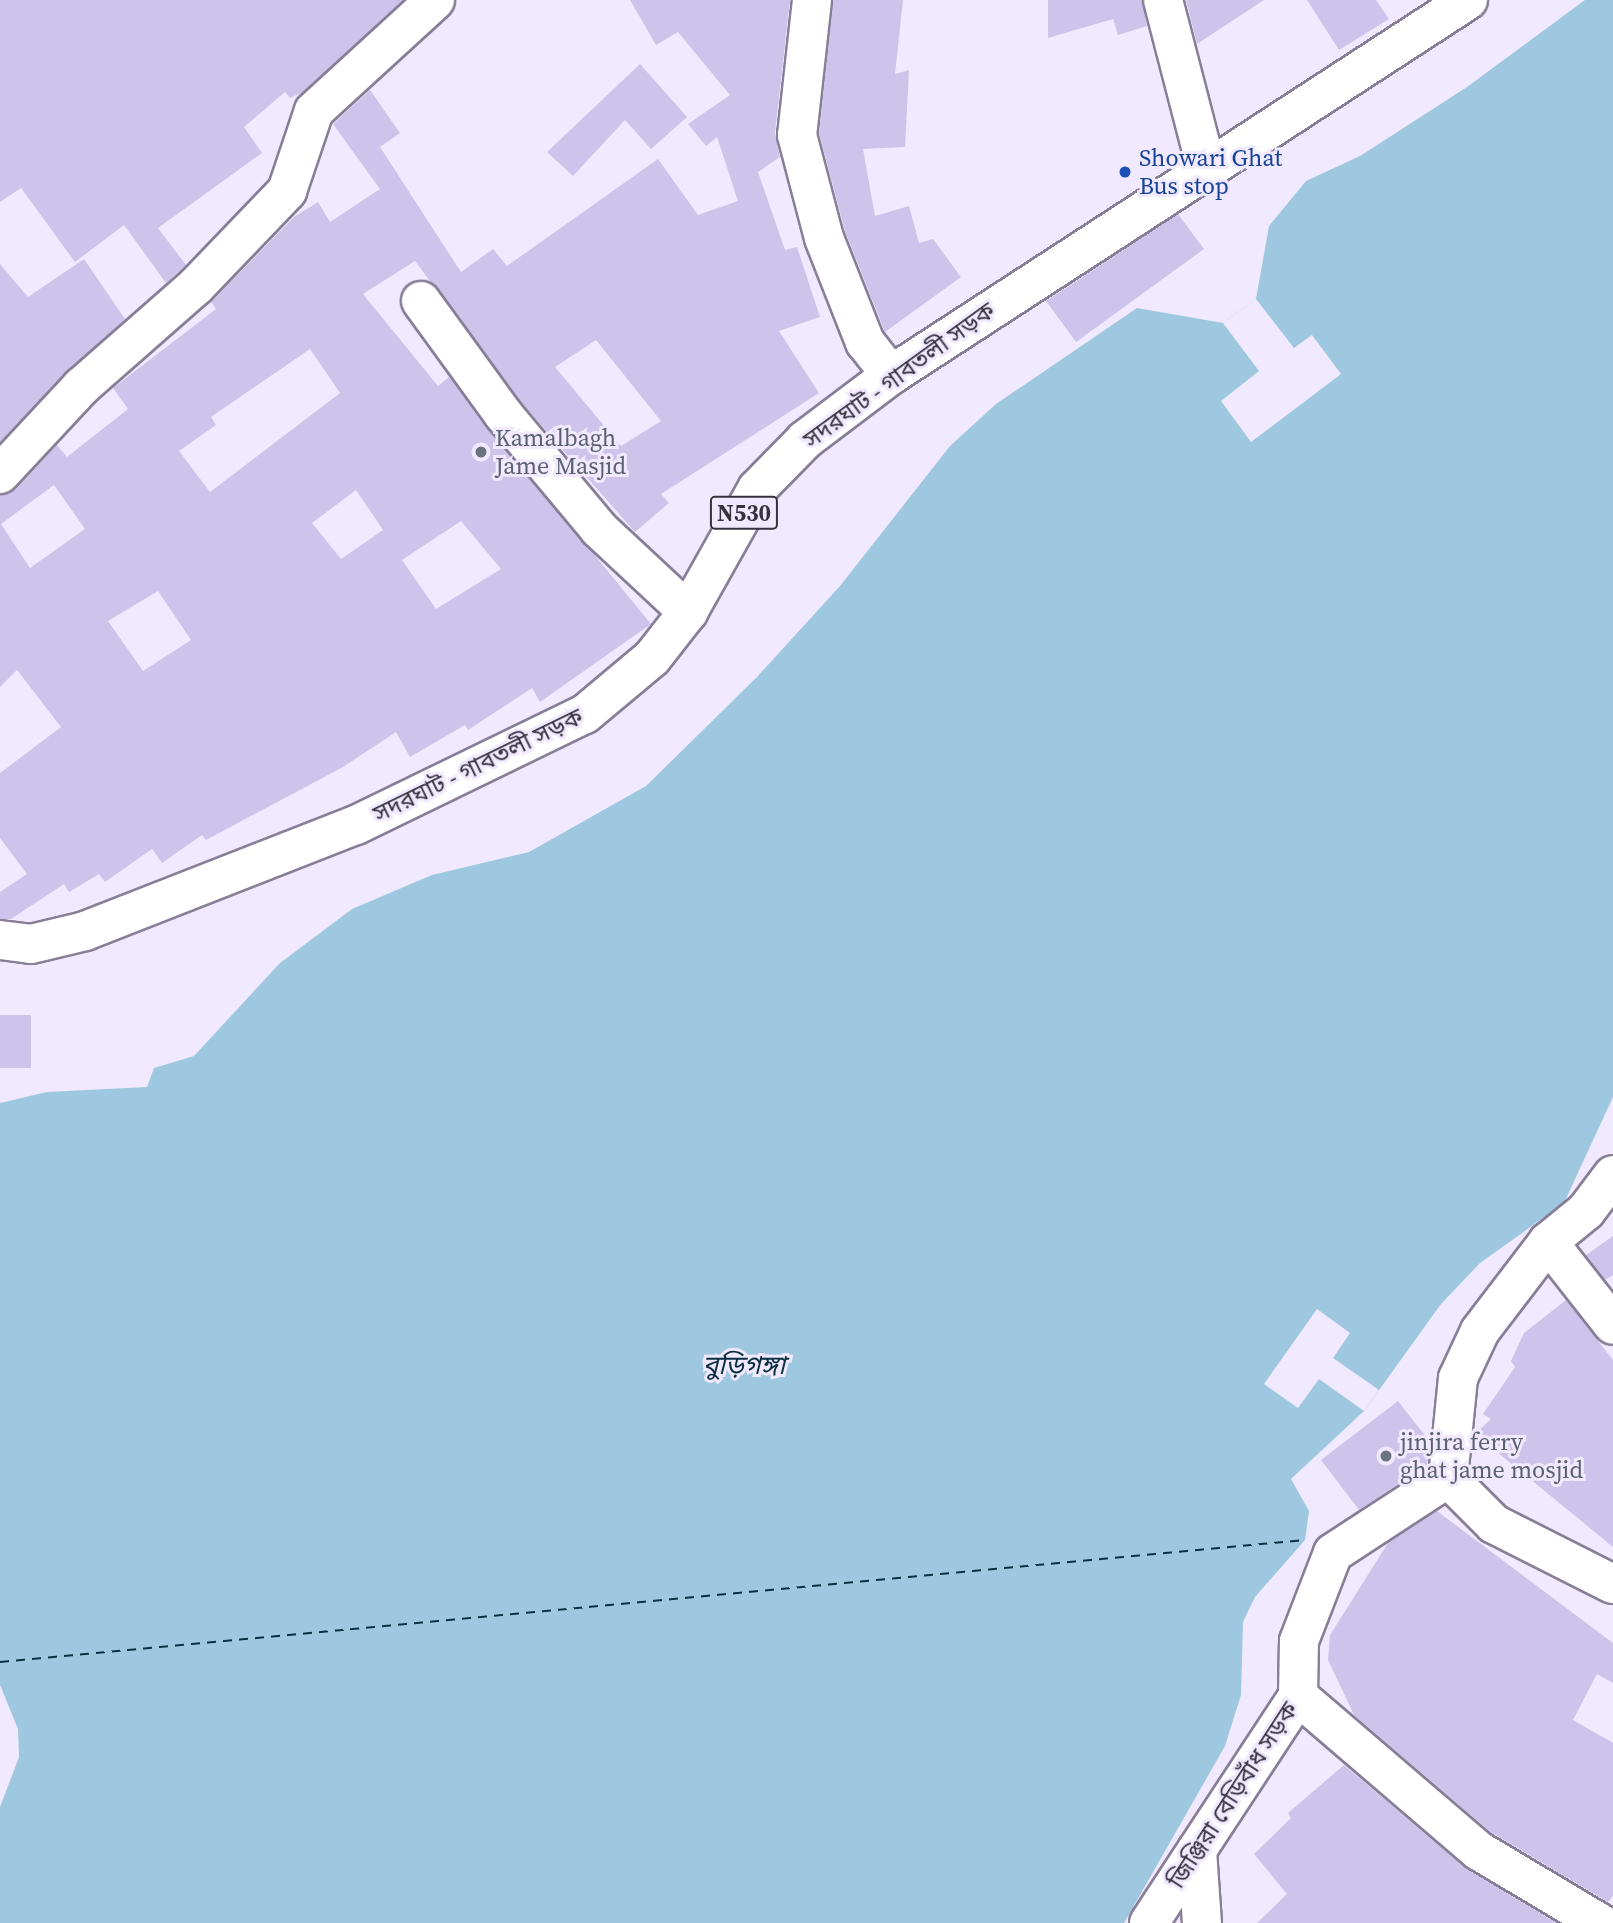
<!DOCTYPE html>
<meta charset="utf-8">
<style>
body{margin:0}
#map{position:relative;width:1613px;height:1923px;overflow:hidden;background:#f1e9ff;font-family:"Source Serif 4","Noto Sans Bengali",serif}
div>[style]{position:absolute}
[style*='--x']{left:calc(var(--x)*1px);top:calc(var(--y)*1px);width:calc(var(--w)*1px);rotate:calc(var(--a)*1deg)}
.water>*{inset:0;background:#9ec8df}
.pier>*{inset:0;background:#f1e9ff}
.ferry>*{height:2px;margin-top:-1px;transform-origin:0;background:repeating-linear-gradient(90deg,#0a2f41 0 9px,transparent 0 16px)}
.building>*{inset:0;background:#cec4eb}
.roads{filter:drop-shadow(2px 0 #887e97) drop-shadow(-2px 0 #887e97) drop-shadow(0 2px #887e97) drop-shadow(0 -2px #887e97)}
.minor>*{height:38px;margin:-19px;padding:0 19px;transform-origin:19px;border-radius:19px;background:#fff}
.highway>*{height:38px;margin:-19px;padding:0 19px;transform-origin:19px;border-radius:19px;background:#fff}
.dots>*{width:19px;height:19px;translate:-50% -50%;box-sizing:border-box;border:4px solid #f1e9ff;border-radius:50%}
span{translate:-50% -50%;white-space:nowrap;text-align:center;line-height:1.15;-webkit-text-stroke:6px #f1e9ff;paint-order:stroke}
.shield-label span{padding:2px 5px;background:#f1e9ff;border:2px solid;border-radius:5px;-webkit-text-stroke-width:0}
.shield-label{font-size:23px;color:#36323c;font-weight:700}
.transit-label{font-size:24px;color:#164399}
.left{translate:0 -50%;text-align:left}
.street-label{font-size:24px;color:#36323c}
.worship-label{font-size:24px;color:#5b616d}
.water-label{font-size:26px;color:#0a2f41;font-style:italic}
</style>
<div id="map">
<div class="water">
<i style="clip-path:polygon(1585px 0,1613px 0,1613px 1097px,1564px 1203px,1480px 1263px,1441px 1304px,1364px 1411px,1291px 1479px,1309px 1511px,1305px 1540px,1255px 1597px,1243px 1622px,1241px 1695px,1225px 1746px,1124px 1923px,0 1923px,0 1807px,19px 1757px,18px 1729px,0 1685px,0 1103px,47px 1092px,147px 1087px,154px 1068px,194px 1056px,280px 963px,352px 909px,432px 875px,529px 852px,646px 786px,757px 677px,840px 586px,950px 446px,996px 404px,1137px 308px,1223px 323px,1256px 299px,1269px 226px,1306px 181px,1360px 156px,1467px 87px)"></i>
</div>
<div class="pier">
<i style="clip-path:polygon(1256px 299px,1294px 348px,1312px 335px,1341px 374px,1251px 442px,1221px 401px,1259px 371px,1223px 323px)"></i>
<i style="clip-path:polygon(1317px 1309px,1350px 1333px,1333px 1358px,1379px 1390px,1364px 1411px,1319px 1379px,1298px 1408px,1264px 1384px)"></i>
</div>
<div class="ferry">
<i style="--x:0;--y:1662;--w:1311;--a:-5.34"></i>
</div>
<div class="building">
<i style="clip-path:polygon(0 0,403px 0,303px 92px,290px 98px,285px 92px,244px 127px,262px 153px,158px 228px,186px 265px,166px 283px,124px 225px,75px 262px,21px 188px,0 202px)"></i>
<i style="clip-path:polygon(evenodd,630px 0,790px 0,775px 133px,780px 157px,758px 172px,785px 250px,797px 247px,820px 317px,779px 331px,819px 393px,661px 494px,669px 503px,635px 532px,520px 401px,415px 261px,363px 294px,438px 386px,449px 377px,651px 624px,540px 702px,532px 688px,468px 730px,465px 725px,410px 757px,396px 732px,343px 767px,206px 840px,202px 835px,162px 863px,152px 849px,105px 882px,99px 874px,69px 892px,64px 884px,11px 919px,0 919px,0 892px,27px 874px,0 838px,0 773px,61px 727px,17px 670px,0 687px,0 495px,16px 489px,57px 445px,67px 457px,128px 409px,113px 388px,216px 309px,211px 302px,294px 217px,318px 202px,330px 222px,380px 189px,333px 124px,370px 90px,400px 133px,380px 147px,461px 272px,493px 249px,507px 266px,658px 159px,698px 215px,738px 201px,717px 137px,706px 146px,688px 124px,730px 95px,678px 32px,656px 45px,630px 0,596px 340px,661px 421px,621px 446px,555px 367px,596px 340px,630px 0,310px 349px,340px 393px,210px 492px,179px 451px,216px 425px,211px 417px,310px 349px,630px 0,54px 485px,85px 529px,30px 568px,1px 524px,54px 485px,630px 0,356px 490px,383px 530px,341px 559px,312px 523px,356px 490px,630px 0,461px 521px,501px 569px,436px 609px,402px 560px,461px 521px,630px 0,158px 591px,191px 640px,143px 671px,108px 621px,158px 591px)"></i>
<i style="clip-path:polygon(833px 0,903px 0,895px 74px,909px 70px,905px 147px,863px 149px,875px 216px,909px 206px,919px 243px,933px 239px,961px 277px,885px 332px,845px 231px,819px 133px)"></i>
<i style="clip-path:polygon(1048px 0,1142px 0,1147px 26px,1118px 35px,1113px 19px,1048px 38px)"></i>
<i style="clip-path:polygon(1186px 0,1264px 0,1197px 44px)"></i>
<i style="clip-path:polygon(1307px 0,1376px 0,1389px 19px,1339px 50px)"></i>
<i style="clip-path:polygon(640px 64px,687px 117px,651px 149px,625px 120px,573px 176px,547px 152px)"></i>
<i style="clip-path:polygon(1178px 214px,1204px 249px,1076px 342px,1046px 301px)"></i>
<i style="clip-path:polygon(84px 259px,125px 319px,0 442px,0 264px,28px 297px)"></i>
<i style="clip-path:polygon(0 1015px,31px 1015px,31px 1068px,0 1068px)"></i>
<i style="clip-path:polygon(1613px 1236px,1613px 1275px,1605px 1280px,1586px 1255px)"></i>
<i style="clip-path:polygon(1566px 1300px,1613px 1360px,1613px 1547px,1475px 1434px,1491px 1419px,1483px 1414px,1515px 1367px,1511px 1361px,1524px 1333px)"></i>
<i style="clip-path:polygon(1398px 1401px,1430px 1442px,1427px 1465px,1359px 1510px,1321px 1460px)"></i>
<i style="clip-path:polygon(1437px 1511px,1613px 1643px,1613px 1683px,1597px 1674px,1573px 1720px,1613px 1743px,1613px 1896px,1608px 1902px,1492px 1833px,1354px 1715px,1328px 1660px,1330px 1635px,1388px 1543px)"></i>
<i style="clip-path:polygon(1344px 1765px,1465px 1868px,1557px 1923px,1257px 1923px,1287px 1894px,1254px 1854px,1291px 1818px,1288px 1813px)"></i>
</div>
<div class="roads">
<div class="minor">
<i style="--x:812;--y:0;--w:136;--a:96.3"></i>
<i style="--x:797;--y:135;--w:106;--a:75.3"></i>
<i style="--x:824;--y:238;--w:112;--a:68.5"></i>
<i style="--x:865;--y:342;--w:42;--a:51.8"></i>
<i style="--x:1163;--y:0;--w:171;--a:75.5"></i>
<i style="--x:421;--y:301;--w:140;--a:54"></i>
<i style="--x:503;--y:414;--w:150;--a:50.1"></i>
<i style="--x:599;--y:529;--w:122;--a:43"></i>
<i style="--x:0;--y:474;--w:119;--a:-47"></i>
<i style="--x:81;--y:387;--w:153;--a:-41.3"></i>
<i style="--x:196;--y:286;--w:132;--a:-46.2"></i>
<i style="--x:287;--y:191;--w:84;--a:-71.4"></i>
<i style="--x:314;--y:111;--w:164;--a:-42.5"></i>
<i style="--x:1548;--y:1242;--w:105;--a:51.9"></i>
<i style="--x:1448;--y:1478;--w:100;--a:-84.3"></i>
<i style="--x:1458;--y:1378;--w:52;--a:-64.9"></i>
<i style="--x:1480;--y:1331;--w:112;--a:-52.6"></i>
<i style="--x:1548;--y:1242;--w:49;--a:-39.2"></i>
<i style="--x:1586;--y:1211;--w:45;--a:-53.1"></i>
<i style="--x:1448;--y:1478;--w:65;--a:45"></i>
<i style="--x:1494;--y:1524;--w:133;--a:26.8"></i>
<i style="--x:1298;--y:1696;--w:238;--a:40.6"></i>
<i style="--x:1479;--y:1851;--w:141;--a:30.8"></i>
<i style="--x:1197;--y:1850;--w:73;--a:86.1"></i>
<i style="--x:1149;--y:1923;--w:272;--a:-56.7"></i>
<i style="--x:1298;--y:1696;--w:55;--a:-89"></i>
<i style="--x:1299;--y:1641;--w:94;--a:-68.9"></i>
<i style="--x:1333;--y:1553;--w:137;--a:-33.1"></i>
</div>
<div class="highway">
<i style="--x:0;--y:940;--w:31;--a:7"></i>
<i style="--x:31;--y:944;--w:56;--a:-13.5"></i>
<i style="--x:85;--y:931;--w:291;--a:-21.4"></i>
<i style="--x:356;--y:825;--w:254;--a:-25.9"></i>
<i style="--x:585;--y:714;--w:87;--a:-39.9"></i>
<i style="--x:652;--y:658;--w:58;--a:-52"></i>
<i style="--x:688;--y:612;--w:141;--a:-60.7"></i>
<i style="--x:757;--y:489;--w:69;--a:-45.6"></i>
<i style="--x:805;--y:440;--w:108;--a:-37.1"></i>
<i style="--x:891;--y:375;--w:688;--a:-33.02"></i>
</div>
</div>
<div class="dots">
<i style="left:1125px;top:172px;background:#1a4fb4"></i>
<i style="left:481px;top:452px;background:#6b7280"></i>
<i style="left:1386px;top:1456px;background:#6b7280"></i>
</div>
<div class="shield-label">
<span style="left:744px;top:513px">N530</span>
</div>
<div class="transit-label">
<span class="left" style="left:1139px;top:172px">Showari Ghat<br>Bus stop</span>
</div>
<div class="street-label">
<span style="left:899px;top:375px;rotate:-36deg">সদরঘাট - গাবতলী সড়ক</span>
<span style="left:478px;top:765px;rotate:-26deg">সদরঘাট - গাবতলী সড়ক</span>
<span style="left:1233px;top:1795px;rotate:-57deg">জিঞ্জিরা বেড়িবাঁধ সড়ক</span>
</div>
<div class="worship-label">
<span class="left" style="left:495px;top:452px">Kamalbagh<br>Jame Masjid</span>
<span class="left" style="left:1400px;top:1456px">jinjira ferry<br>ghat jame mosjid</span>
</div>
<div class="water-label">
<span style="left:744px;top:1366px">বুড়িগঙ্গা</span>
</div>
</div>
